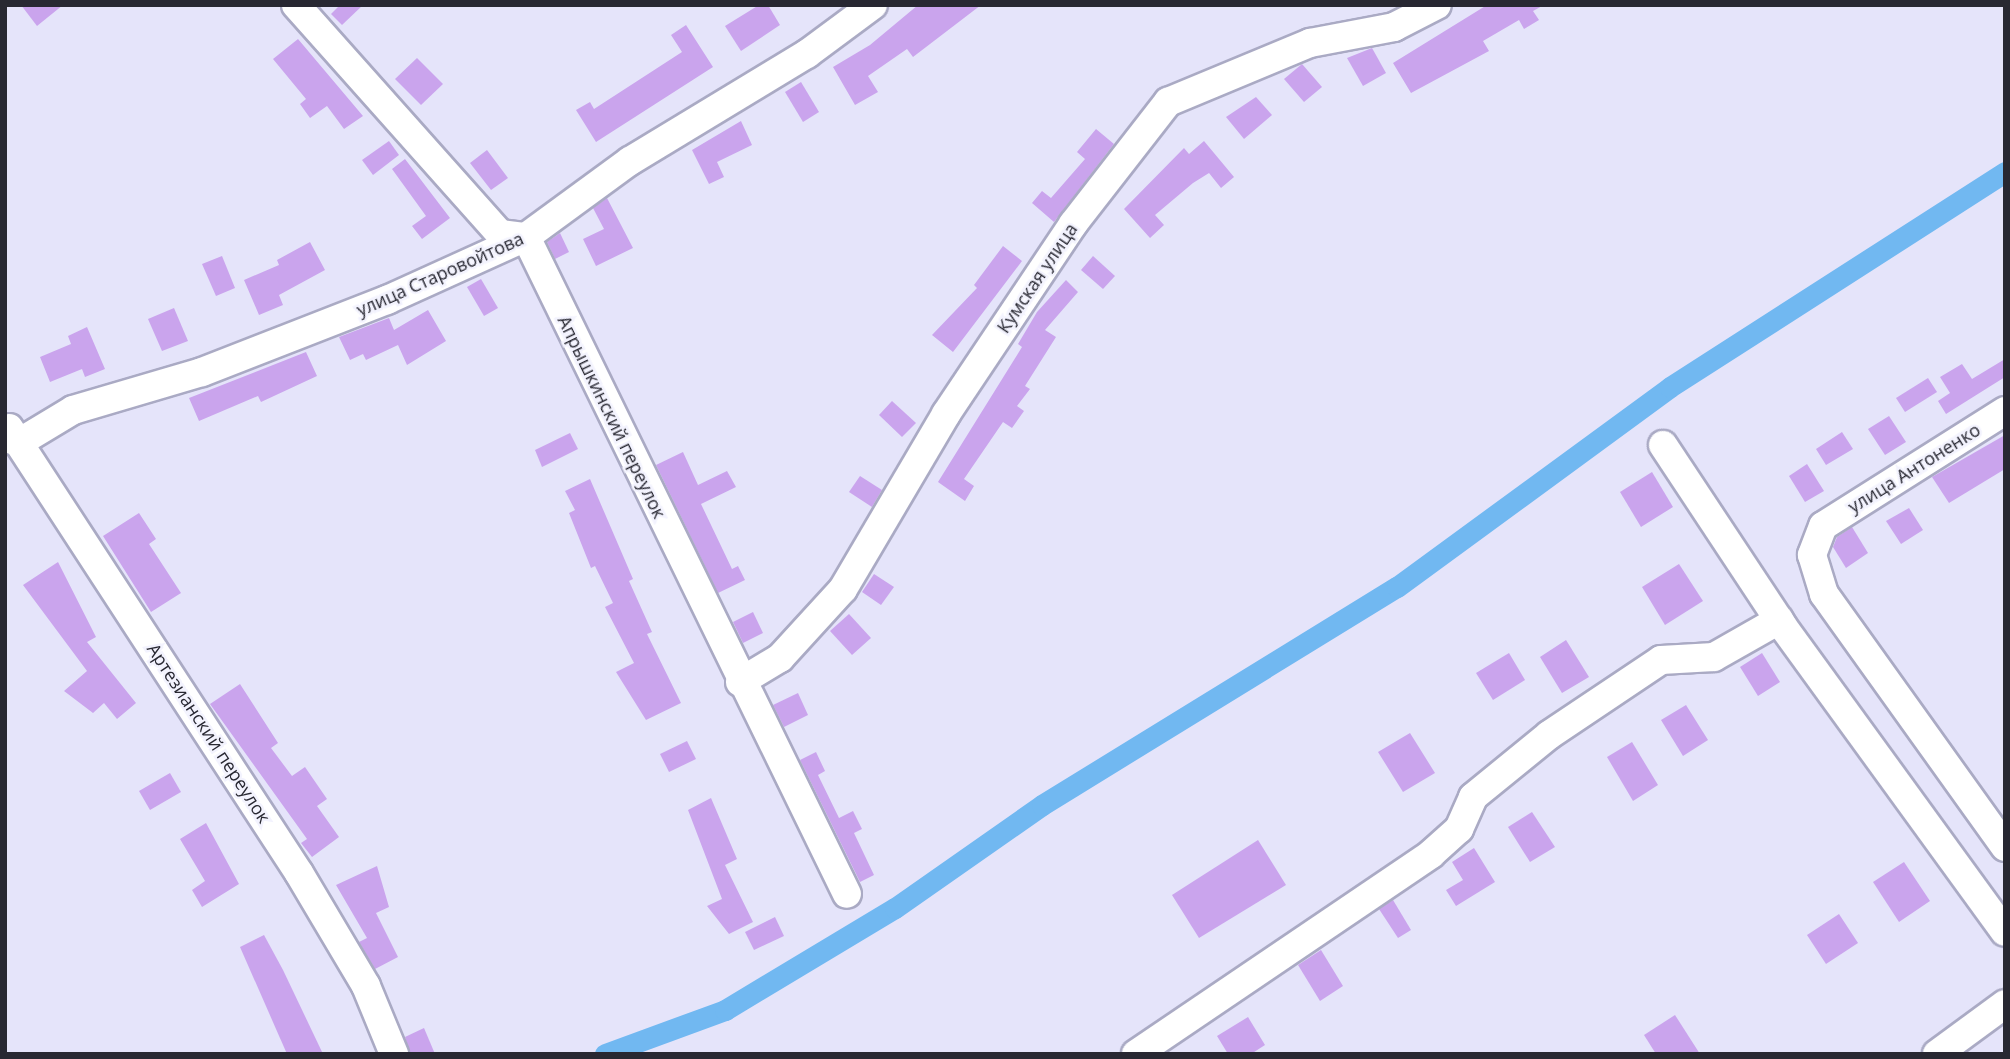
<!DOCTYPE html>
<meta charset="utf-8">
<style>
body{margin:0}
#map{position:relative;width:2010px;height:1059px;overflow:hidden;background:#e5e4fa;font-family:"Open Sans",sans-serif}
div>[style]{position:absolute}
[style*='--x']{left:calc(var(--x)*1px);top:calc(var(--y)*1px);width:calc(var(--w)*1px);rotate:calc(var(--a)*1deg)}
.canal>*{height:21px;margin:-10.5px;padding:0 10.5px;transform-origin:10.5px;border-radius:10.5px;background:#71b8f1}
.building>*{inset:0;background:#caa4ed}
.roads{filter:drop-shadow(2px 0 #aaaac4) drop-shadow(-2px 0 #aaaac4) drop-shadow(0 2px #aaaac4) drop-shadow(0 -2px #aaaac4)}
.minor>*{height:28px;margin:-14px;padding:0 14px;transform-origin:14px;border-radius:14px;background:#fff}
span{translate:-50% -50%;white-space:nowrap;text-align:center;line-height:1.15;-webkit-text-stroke:5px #f3f3fe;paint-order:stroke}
.street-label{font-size:18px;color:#282832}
.frame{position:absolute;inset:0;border:7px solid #282832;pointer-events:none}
</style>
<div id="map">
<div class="canal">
<i style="--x:605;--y:1054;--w:128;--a:-20.1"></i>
<i style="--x:725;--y:1010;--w:198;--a:-31"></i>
<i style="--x:895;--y:908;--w:179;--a:-35"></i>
<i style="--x:1042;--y:805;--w:417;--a:-31.6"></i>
<i style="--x:1397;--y:587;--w:338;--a:-36.2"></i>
<i style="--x:1670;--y:387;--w:398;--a:-32.7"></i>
</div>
<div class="building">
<i style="clip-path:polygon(21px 5px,63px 5px,37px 26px)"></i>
<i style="clip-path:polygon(340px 5px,363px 5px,342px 25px,331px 14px)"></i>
<i style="clip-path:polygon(759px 5px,768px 5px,780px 25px,741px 51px,725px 26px)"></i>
<i style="clip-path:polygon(918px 5px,981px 5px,913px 57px,907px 49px,868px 76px,878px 92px,855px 105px,833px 67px,870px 45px)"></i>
<i style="clip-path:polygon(1487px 5px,1544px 5px,1533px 11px,1539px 20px,1524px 29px,1519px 20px,1483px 41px,1489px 51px,1411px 93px,1393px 63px)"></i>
<i style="clip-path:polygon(686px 25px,713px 67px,596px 142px,576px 110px,590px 102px,594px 109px,682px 52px,671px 35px)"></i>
<i style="clip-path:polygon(298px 39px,363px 116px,344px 129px,327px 106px,310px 118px,300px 104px,306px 99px,273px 59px)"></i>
<i style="clip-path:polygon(1372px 48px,1386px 73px,1363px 86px,1347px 58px)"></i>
<i style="clip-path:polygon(417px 58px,443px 84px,421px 105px,395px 79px)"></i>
<i style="clip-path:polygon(1302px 64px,1322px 87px,1304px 102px,1284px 79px)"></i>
<i style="clip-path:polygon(801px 82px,819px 112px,803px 122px,785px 92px)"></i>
<i style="clip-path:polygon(1256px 97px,1272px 115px,1244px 139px,1226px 117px)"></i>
<i style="clip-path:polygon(741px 121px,752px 145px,717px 162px,724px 177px,709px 184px,692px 150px)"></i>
<i style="clip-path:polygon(1096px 129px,1114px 144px,1054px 222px,1032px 203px,1042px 191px,1051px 198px,1085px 159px,1077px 152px)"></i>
<i style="clip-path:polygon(389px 141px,399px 155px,373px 175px,362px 160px)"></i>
<i style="clip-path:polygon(1204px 141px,1234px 177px,1221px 188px,1209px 173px,1193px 183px,1155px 215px,1164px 225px,1150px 238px,1124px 209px,1184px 148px,1189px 154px)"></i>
<i style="clip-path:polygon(487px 150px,508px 178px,491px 190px,470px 163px)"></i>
<i style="clip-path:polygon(405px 159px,450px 218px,422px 239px,412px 226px,426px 216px,392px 169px)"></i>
<i style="clip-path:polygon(607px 198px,633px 248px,596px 266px,583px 239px,604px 229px,593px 208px)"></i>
<i style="clip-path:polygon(560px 233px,569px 252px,555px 259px,547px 242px)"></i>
<i style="clip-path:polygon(310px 242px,325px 270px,279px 295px,283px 305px,259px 315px,244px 280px,279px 265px,277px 260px)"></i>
<i style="clip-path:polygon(1003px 246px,1022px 261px,953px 352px,932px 335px,977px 288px,974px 285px)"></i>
<i style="clip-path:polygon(222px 256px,235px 288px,216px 296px,202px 264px)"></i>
<i style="clip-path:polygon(1093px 256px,1115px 276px,1103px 289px,1081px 270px)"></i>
<i style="clip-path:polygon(481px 279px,498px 308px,484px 316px,467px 287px)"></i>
<i style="clip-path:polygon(1066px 280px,1078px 292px,1045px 330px,1056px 337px,1025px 386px,1030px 389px,1017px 406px,1024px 411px,1012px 428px,1003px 422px,964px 479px,974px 486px,965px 501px,938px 482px,1022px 347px,1018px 344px,1037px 312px)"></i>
<i style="clip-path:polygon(174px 308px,188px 341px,162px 351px,148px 319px)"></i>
<i style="clip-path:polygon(428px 310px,446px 341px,407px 365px,398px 345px,366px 360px,363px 354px,350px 360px,339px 337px,389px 318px,394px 330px)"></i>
<i style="clip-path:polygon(87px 327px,105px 369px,85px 377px,82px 369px,50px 382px,40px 357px,71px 344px,68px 336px)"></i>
<i style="clip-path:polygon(306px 352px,317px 376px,261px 402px,258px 396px,199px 421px,189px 398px)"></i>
<i style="clip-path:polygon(2005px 359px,2005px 377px,1946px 414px,1938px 401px,1950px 393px,1940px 377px,1962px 364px,1972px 379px)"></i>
<i style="clip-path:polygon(1928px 378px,1937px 392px,1905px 412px,1896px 398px)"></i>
<i style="clip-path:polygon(892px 401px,916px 423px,902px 437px,879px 415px)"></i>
<i style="clip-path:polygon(1889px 416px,1906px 442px,1885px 455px,1868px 429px)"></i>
<i style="clip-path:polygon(1842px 432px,1853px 449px,1826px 465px,1816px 449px)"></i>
<i style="clip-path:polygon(570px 433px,578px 449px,542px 467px,535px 450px)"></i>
<i style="clip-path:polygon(2005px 435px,2005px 469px,1949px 503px,1932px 477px)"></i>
<i style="clip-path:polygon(683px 452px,698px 485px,727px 471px,736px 487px,701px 504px,732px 569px,738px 566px,745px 580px,718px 593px,656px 465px)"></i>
<i style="clip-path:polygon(1807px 464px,1824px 491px,1805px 502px,1789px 476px)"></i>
<i style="clip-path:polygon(1652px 472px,1673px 507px,1641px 527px,1620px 492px)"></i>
<i style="clip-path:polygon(860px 476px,882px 490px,872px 507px,849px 492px)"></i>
<i style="clip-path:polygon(590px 479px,633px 579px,629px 581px,652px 632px,647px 634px,681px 703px,646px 720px,616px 672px,634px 663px,605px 607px,613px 603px,595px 566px,591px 568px,569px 513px,575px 510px,565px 491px)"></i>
<i style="clip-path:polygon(1909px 508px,1923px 530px,1901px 544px,1886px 521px)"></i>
<i style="clip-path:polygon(139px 513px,156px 539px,149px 544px,181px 593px,151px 612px,103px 536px)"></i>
<i style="clip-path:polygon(1852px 527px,1868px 553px,1846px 568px,1833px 547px,1837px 537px)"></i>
<i style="clip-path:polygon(58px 562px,96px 637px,87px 642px,136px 703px,117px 719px,104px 703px,93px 713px,64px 691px,87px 671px,23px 585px)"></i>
<i style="clip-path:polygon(1679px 564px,1703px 601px,1665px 625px,1642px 587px)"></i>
<i style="clip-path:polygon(874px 574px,894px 587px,881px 605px,862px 592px)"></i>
<i style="clip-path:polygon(753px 612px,763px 633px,743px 643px,733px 622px)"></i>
<i style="clip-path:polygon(849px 614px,871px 638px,852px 655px,830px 631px)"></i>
<i style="clip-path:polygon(1566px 640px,1589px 677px,1562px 693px,1540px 657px)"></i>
<i style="clip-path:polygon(1509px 653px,1525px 680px,1493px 700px,1476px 673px)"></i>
<i style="clip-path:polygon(1762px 653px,1780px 682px,1758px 696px,1740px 667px)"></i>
<i style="clip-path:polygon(240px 684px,278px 743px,271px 748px,292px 776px,305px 767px,327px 799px,317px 806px,339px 837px,312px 857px,301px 843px,307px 839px,210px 704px)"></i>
<i style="clip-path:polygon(798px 693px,808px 715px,784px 727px,773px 705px)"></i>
<i style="clip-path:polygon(1686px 705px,1708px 740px,1683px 756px,1661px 720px)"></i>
<i style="clip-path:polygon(1410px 733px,1435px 773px,1403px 792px,1378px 752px)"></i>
<i style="clip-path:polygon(687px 741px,696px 759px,669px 772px,660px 754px)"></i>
<i style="clip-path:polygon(1632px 742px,1658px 785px,1633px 801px,1607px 757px)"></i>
<i style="clip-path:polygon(816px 752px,825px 771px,818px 775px,839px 818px,853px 811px,862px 829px,854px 833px,874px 875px,860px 882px,800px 760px)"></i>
<i style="clip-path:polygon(170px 773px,181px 792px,150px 810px,139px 791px)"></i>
<i style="clip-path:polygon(711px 798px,737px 859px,725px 865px,753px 922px,729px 934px,707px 906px,722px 899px,688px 810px)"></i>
<i style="clip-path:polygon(1532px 812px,1555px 847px,1530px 862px,1508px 827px)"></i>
<i style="clip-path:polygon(206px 823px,239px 884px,202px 907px,192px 890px,205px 881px,180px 839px)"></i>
<i style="clip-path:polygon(1258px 840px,1286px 885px,1199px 938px,1172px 895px)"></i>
<i style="clip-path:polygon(1474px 848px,1495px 882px,1456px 906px,1446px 890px,1463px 880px,1452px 862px)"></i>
<i style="clip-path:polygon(1904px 862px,1930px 901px,1899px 922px,1873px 882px)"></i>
<i style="clip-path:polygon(377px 866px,389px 907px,376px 913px,398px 957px,375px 969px,359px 942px,367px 938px,336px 885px)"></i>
<i style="clip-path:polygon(1393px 900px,1411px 930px,1398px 938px,1379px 909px)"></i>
<i style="clip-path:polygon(1839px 914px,1858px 943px,1826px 964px,1807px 935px)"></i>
<i style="clip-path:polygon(775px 917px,784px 936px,754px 950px,745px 932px)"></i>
<i style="clip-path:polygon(264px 935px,283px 970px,323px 1054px,287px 1054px,240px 947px)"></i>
<i style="clip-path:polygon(1321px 950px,1343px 986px,1320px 1001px,1298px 965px)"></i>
<i style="clip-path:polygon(1675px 1015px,1700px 1054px,1656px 1054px,1644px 1035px)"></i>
<i style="clip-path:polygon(1248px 1017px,1265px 1045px,1251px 1054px,1228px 1054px,1217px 1036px)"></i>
<i style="clip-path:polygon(424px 1028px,435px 1054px,410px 1054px,405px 1037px)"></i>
</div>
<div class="roads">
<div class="minor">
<i style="--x:296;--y:5;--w:307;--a:48.3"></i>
<i style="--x:500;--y:234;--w:26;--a:7"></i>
<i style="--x:526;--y:237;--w:731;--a:63.96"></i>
<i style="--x:2005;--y:411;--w:215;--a:147.7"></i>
<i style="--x:1823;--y:526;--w:31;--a:111"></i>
<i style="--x:1812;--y:555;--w:41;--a:72.9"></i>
<i style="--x:1824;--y:594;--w:311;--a:54.4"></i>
<i style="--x:9;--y:428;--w:531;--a:56.91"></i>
<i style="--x:299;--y:873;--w:131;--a:59.3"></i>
<i style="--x:366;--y:986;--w:74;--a:67.6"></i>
<i style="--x:5;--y:438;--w:16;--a:15"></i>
<i style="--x:20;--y:442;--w:62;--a:-31.1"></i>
<i style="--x:73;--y:410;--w:134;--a:-16.4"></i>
<i style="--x:202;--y:372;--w:199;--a:-21.3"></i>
<i style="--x:387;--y:300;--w:153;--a:-24.4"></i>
<i style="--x:526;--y:237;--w:129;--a:-36.2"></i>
<i style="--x:630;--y:161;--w:207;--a:-31.2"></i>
<i style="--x:807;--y:54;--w:82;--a:-36.6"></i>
<i style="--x:1663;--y:445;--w:216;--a:56.5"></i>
<i style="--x:1782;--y:625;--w:379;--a:54"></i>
<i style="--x:740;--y:682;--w:47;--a:-31"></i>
<i style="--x:780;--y:658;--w:93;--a:-47.6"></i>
<i style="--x:843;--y:589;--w:203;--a:-59.5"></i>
<i style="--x:946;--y:414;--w:229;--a:-56.2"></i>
<i style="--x:1073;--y:224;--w:155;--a:-52.1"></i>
<i style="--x:1168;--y:102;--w:154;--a:-22.6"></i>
<i style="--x:1310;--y:43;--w:86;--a:-10.8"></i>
<i style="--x:1394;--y:27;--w:48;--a:-27.1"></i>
<i style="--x:1136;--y:1054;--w:356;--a:-34.1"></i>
<i style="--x:1431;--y:854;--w:38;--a:-42"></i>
<i style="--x:1459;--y:829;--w:35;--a:-66"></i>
<i style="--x:1473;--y:797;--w:98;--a:-39.2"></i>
<i style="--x:1549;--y:735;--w:135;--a:-33.8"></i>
<i style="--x:1661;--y:660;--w:53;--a:-3.2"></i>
<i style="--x:1714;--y:657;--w:75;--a:-29.6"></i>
<i style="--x:1937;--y:1054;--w:84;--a:-36.3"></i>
</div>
</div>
<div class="street-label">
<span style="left:440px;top:274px;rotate:-24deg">улица Старовойтова</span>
<span style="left:1037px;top:278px;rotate:-56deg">Кумская улица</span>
<span style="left:612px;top:417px;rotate:64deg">Апрышкинский переулок</span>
<span style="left:1914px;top:468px;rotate:-32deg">улица Антоненко</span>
<span style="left:209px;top:733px;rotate:57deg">Артезианский переулок</span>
</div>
<div class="frame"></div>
</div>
